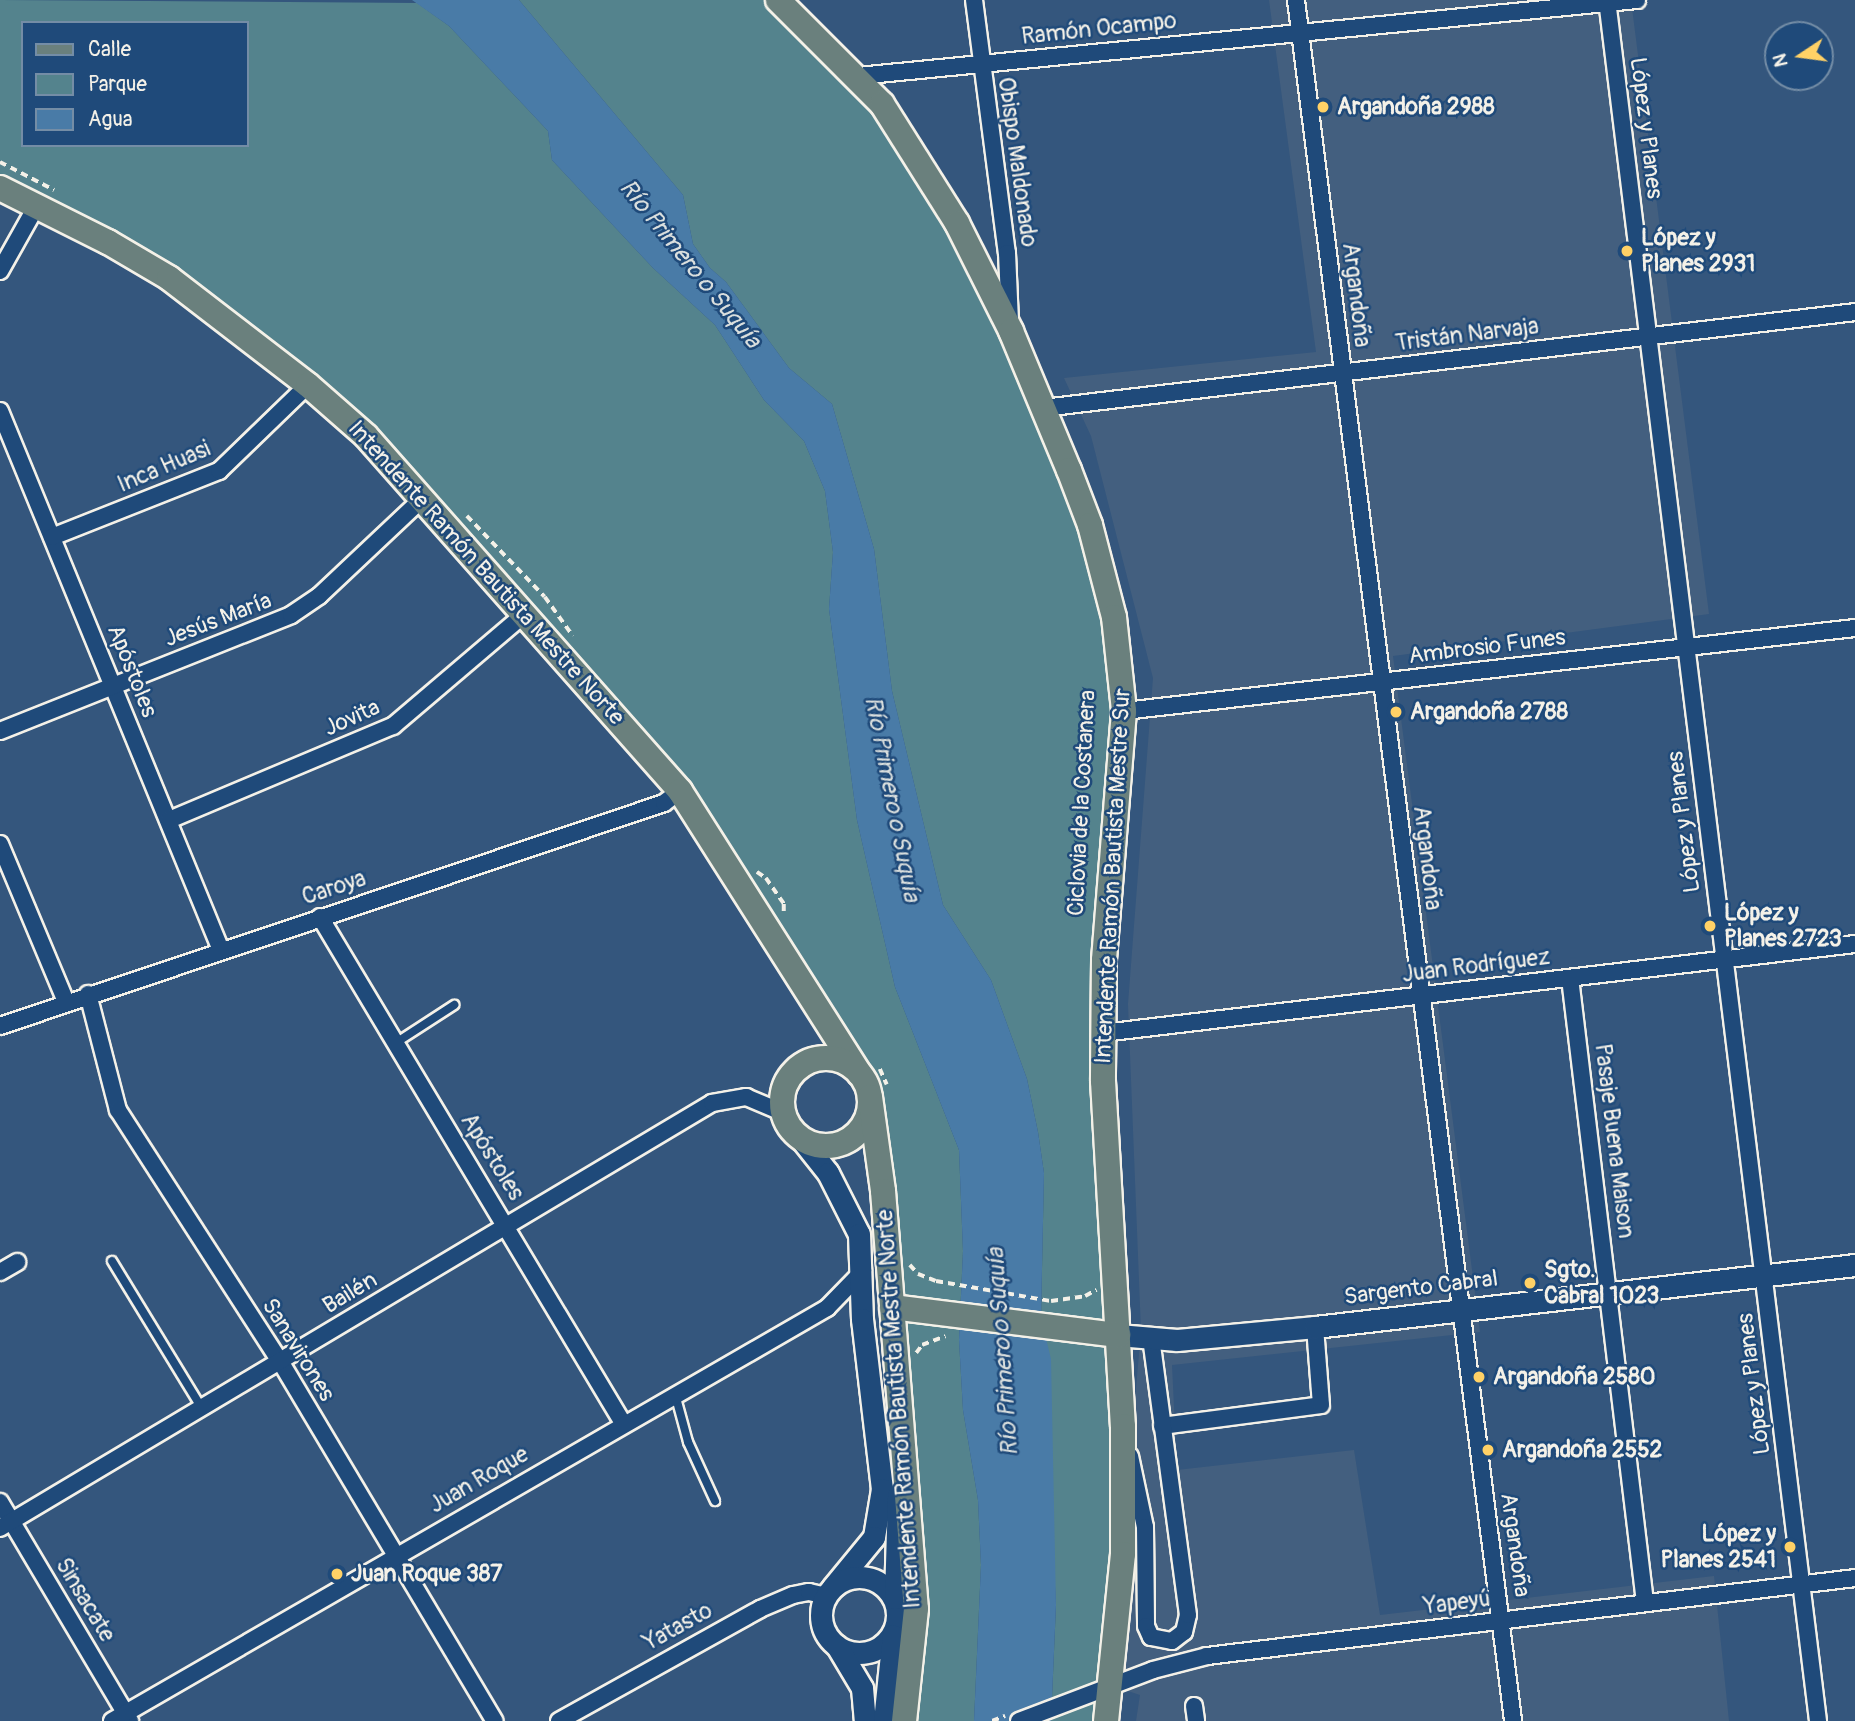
<!DOCTYPE html>
<meta charset="utf-8">
<style>
body{margin:0}
#map{position:relative;width:1855px;height:1721px;overflow:hidden;background:#34567d;font-family:Pangolin,sans-serif}
div>[style]{position:absolute}
[style*='--x']{left:calc(var(--x)*1px);top:calc(var(--y)*1px);width:calc(var(--w)*1px);rotate:calc(var(--a)*1deg)}
.built>*{inset:0;background:#435f7f}
.green>*{inset:0;background:#54838d}
.water>*{inset:0;background:#497ba7}
.path>*{height:3.5px;margin-top:-1.75px;transform-origin:0;background:repeating-linear-gradient(90deg,#f4f1e8 0 7px,transparent 0 12px)}
.roads{filter:drop-shadow(2px 0 #f4f1e8) drop-shadow(-2px 0 #f4f1e8) drop-shadow(0 2px #f4f1e8) drop-shadow(0 -2px #f4f1e8)}
.lane>*{height:8px;margin:-4px;padding:0 4px;transform-origin:4px;border-radius:4px;background:#1f4a7a}
.street>*{height:16px;margin:-8px;padding:0 8px;transform-origin:8px;border-radius:8px;background:#1f4a7a}
.secondary>*{height:21px;margin:-10.5px;padding:0 10.5px;transform-origin:10.5px;border-radius:10.5px;background:#1f4a7a}
.secondary>.ring{margin:-10.5px;padding:0;box-sizing:content-box;background:none;border:21px solid #1f4a7a;border-radius:50%}
.primary>*{height:24px;margin:-12px;padding:0 12px;transform-origin:12px;border-radius:12px;background:#6a807d}
.primary>.ring{margin:-12px;padding:0;box-sizing:content-box;background:none;border:24px solid #6a807d;border-radius:50%}
.dots>*{width:19px;height:19px;translate:-50% -50%;box-sizing:border-box;border:4px solid #1f4a7a;border-radius:50%}
span{translate:-50% -50%;white-space:nowrap;text-align:center;line-height:1.15;-webkit-text-stroke:5px #1f4a7a;paint-order:stroke}
.street-label{font-size:23px;color:#f4f1e8}
.poi-label{font-size:23px;color:#f4f1e8;font-weight:700}
.left{translate:0 -50%;text-align:left}
.right{translate:-100% -50%;text-align:right}
.water-label{font-size:24px;color:#dadfde;font-style:italic}
.legend{position:absolute;left:21px;top:21px;width:228px;height:126px;box-sizing:border-box;background:#1f4a7a;border:2px solid #748da6;margin:0;padding:9px 12px;list-style:none;font-size:21px;color:#f4f1e8}
.legend li{display:flex;align-items:center;gap:14px;height:35px}
.legend b{width:35px;border:2px solid #748da6}
.north{position:absolute;left:1764px;top:21px;width:70px;height:70px;box-sizing:border-box;background:#1f4a7a;border:2px solid #748da6;border-radius:50%;rotate:257deg;font-size:19px;font-weight:700;line-height:28px;text-align:center;color:#f4f1e8}
.north::after{content:'';display:block;margin:auto;width:24px;height:32px;background:#ffd166;clip-path:polygon(50% 0,100% 100%,50% 72%,0 100%)}
</style>
<div id="map">
<div class="built">
<i style="clip-path:polygon(1269px 0,1631px 0,1709px 614px,1393px 656px,1480px 1332px,1172px 1365px,1177px 1470px,1354px 1450px,1380px 1615px,1714px 1576px,1729px 1721px,1136px 1721px,1140px 1695px,1110px 1685px,1141px 1331px,1128px 1004px,1153px 678px,1091px 436px,1064px 378px,1316px 352px)"></i>
</div>
<div class="green">
<i style="clip-path:polygon(evenodd,0 0,417px 3px,449px 26px,548px 131px,552px 160px,653px 268px,715px 325px,764px 400px,804px 441px,825px 491px,833px 552px,829px 609px,857px 820px,895px 987px,959px 1150px,963px 1251px,959px 1340px,963px 1410px,978px 1500px,981px 1565px,974px 1721px,904px 1721px,916px 1609px,870px 1109px,859px 1073px,680px 791px,421px 500px,169px 278px,0 188px,0 0,23px 23px,247px 23px,247px 145px,23px 145px,23px 23px)"></i>
<i style="clip-path:polygon(519px 0,778px 0,906px 139px,1069px 470px,1120px 658px,1104px 960px,1118px 1335px,1106px 1721px,1051px 1721px,1056px 1605px,1041px 1318px,1044px 1173px,1038px 1132px,1027px 1079px,991px 980px,943px 905px,892px 691px,874px 549px,832px 404px,789px 368px,726px 282px,710px 268px,693px 244px,683px 195px)"></i>
</div>
<div class="water">
<i style="clip-path:polygon(412px 0,519px 0,683px 195px,693px 244px,710px 268px,726px 282px,789px 368px,832px 404px,874px 549px,892px 691px,943px 905px,991px 980px,1027px 1079px,1038px 1132px,1044px 1173px,1041px 1318px,1051px 1359px,1056px 1605px,1051px 1721px,974px 1721px,981px 1565px,978px 1500px,963px 1410px,959px 1340px,963px 1251px,959px 1150px,895px 987px,857px 820px,829px 609px,833px 552px,825px 491px,804px 441px,764px 400px,715px 325px,653px 268px,552px 160px,548px 131px,449px 26px)"></i>
</div>
<div class="path">
<i style="--x:0;--y:162;--w:61;--a:27.4"></i>
<i style="--x:467;--y:516;--w:112;--a:46.1"></i>
<i style="--x:545;--y:597;--w:48;--a:54.3"></i>
<i style="--x:757;--y:872;--w:11;--a:34"></i>
<i style="--x:766;--y:878;--w:32;--a:55"></i>
<i style="--x:784;--y:904;--w:12;--a:90"></i>
<i style="--x:880;--y:1069;--w:17;--a:66"></i>
<i style="--x:910;--y:1265;--w:12;--a:48"></i>
<i style="--x:918;--y:1274;--w:19;--a:21"></i>
<i style="--x:936;--y:1281;--w:117;--a:9.9"></i>
<i style="--x:1051;--y:1301;--w:34;--a:-8"></i>
<i style="--x:1085;--y:1296;--w:13;--a:-29"></i>
<i style="--x:916;--y:1353;--w:10;--a:-53"></i>
<i style="--x:922;--y:1345;--w:25;--a:-21"></i>
<i style="--x:992;--y:1721;--w:14;--a:-21"></i>
</div>
<div class="roads">
<div class="lane">
<i style="--x:394;--y:1044;--w:72;--a:-33"></i>
<i style="--x:112;--y:1261;--w:171;--a:58.6"></i>
<i style="--x:675;--y:1394;--w:50;--a:74.8"></i>
<i style="--x:688;--y:1442;--w:65;--a:65.4"></i>
</div>
<div class="street">
<i style="--x:974;--y:0;--w:255;--a:82.6"></i>
<i style="--x:1007;--y:253;--w:68;--a:87.5"></i>
<i style="--x:1296;--y:0;--w:1735;--a:82.81"></i>
<i style="--x:1607;--y:0;--w:1734;--a:83.01"></i>
<i style="--x:858;--y:76;--w:783;--a:-5.57"></i>
<i style="--x:0;--y:271;--w:76;--a:-60.7"></i>
<i style="--x:1043;--y:408;--w:818;--a:-6.74"></i>
<i style="--x:0;--y:411;--w:583;--a:67.71"></i>
<i style="--x:52;--y:537;--w:180;--a:-21.6"></i>
<i style="--x:219;--y:471;--w:124;--a:-44"></i>
<i style="--x:1124;--y:711;--w:736;--a:-6.48"></i>
<i style="--x:0;--y:731;--w:313;--a:-21.7"></i>
<i style="--x:291;--y:615;--w:34;--a:-34"></i>
<i style="--x:319;--y:596;--w:140;--a:-43.3"></i>
<i style="--x:169;--y:820;--w:243;--a:-22.8"></i>
<i style="--x:393;--y:726;--w:175;--a:-40.4"></i>
<i style="--x:0;--y:844;--w:171;--a:67.3"></i>
<i style="--x:320;--y:917;--w:590;--a:59.09"></i>
<i style="--x:1570;--y:978;--w:628;--a:83.15"></i>
<i style="--x:88;--y:994;--w:120;--a:75.5"></i>
<i style="--x:118;--y:1110;--w:299;--a:57.2"></i>
<i style="--x:280;--y:1361;--w:419;--a:59.2"></i>
<i style="--x:0;--y:1026;--w:700;--a:-18.56"></i>
<i style="--x:664;--y:803;--w:20;--a:-37"></i>
<i style="--x:1103;--y:1033;--w:757;--a:-6.75"></i>
<i style="--x:0;--y:1272;--w:20;--a:-30"></i>
<i style="--x:1162;--y:1426;--w:160;--a:-7.5"></i>
<i style="--x:1321;--y:1405;--w:78;--a:-94.4"></i>
<i style="--x:1130;--y:1456;--w:73;--a:78.1"></i>
<i style="--x:1145;--y:1527;--w:99;--a:89.4"></i>
<i style="--x:1146;--y:1626;--w:12;--a:66"></i>
<i style="--x:1151;--y:1637;--w:21;--a:11"></i>
<i style="--x:1172;--y:1641;--w:15;--a:-37"></i>
<i style="--x:1184;--y:1632;--w:17;--a:-77"></i>
<i style="--x:1188;--y:1615;--w:278;--a:-97.6"></i>
<i style="--x:0;--y:1502;--w:255;--a:59.3"></i>
<i style="--x:0;--y:1528;--w:829;--a:-30.83"></i>
<i style="--x:712;--y:1103;--w:35;--a:-10"></i>
<i style="--x:746;--y:1097;--w:41;--a:22.8"></i>
<i style="--x:1194;--y:1706;--w:15;--a:82"></i>
<i style="--x:112;--y:1721;--w:826;--a:-30.01"></i>
<i style="--x:827;--y:1308;--w:52;--a:-45.8"></i>
<i style="--x:559;--y:1721;--w:230;--a:-29.1"></i>
<i style="--x:760;--y:1609;--w:36;--a:-23"></i>
<i style="--x:793;--y:1595;--w:16;--a:-11"></i>
<i style="--x:809;--y:1592;--w:17;--a:13"></i>
<i style="--x:1019;--y:1721;--w:143;--a:-20.8"></i>
<i style="--x:1153;--y:1670;--w:56;--a:-14.5"></i>
<i style="--x:1207;--y:1656;--w:653;--a:-6.86"></i>
</div>
<div class="secondary">
<i style="--x:801;--y:1139;--w:43;--a:51.5"></i>
<i style="--x:828;--y:1173;--w:68;--a:63.1"></i>
<i style="--x:859;--y:1234;--w:85;--a:88"></i>
<i style="--x:862;--y:1319;--w:171;--a:83.3"></i>
<i style="--x:882;--y:1489;--w:49;--a:99.5"></i>
<i style="--x:874;--y:1537;--w:65;--a:129.4"></i>
<i style="--x:1118;--y:1335;--w:59;--a:4.8"></i>
<i style="--x:1177;--y:1340;--w:139;--a:-5.4"></i>
<i style="--x:1315;--y:1327;--w:544;--a:-6.55"></i>
<i class="ring" style="left:821px;top:1577px;width:55px;height:55px"></i>
<i style="--x:895;--y:1598;--w:103;--a:-88.3"></i>
<i style="--x:837;--y:1646;--w:49;--a:59.2"></i>
<i style="--x:862;--y:1688;--w:33;--a:85"></i>
<i style="--x:884;--y:1721;--w:86;--a:-84"></i>
</div>
<div class="primary">
<i style="--x:778;--y:0;--w:147;--a:45"></i>
<i style="--x:882;--y:104;--w:141;--a:57.8"></i>
<i style="--x:957;--y:223;--w:121;--a:63.4"></i>
<i style="--x:1011;--y:331;--w:151;--a:67.4"></i>
<i style="--x:1069;--y:470;--w:59;--a:69.1"></i>
<i style="--x:1090;--y:525;--w:95;--a:75.4"></i>
<i style="--x:1114;--y:617;--w:95;--a:83.9"></i>
<i style="--x:1124;--y:711;--w:250;--a:94.6"></i>
<i style="--x:1104;--y:960;--w:121;--a:90.5"></i>
<i style="--x:1103;--y:1081;--w:346;--a:86.7"></i>
<i style="--x:1123;--y:1426;--w:128;--a:90"></i>
<i style="--x:1123;--y:1554;--w:168;--a:95.8"></i>
<i style="--x:0;--y:188;--w:121;--a:26.6"></i>
<i style="--x:108;--y:242;--w:71;--a:30.5"></i>
<i style="--x:169;--y:278;--w:175;--a:37.6"></i>
<i style="--x:308;--y:385;--w:77;--a:41.3"></i>
<i style="--x:366;--y:436;--w:474;--a:48.5"></i>
<i style="--x:680;--y:791;--w:334;--a:57.6"></i>
<i class="ring" style="left:782px;top:1058px;width:64px;height:64px"></i>
<i style="--x:870;--y:1097;--w:95;--a:82.1"></i>
<i style="--x:883;--y:1191;--w:419;--a:85.5"></i>
<i style="--x:916;--y:1609;--w:113;--a:96.1"></i>
<i style="--x:892;--y:1307;--w:228;--a:7.1"></i>
</div>
</div>
<div class="dots">
<i style="left:1323px;top:107px;background:#ffd166"></i>
<i style="left:1627px;top:251px;background:#ffd166"></i>
<i style="left:1396px;top:712px;background:#ffd166"></i>
<i style="left:1710px;top:926px;background:#ffd166"></i>
<i style="left:1530px;top:1283px;background:#ffd166"></i>
<i style="left:1479px;top:1377px;background:#ffd166"></i>
<i style="left:1488px;top:1450px;background:#ffd166"></i>
<i style="left:1790px;top:1547px;background:#ffd166"></i>
<i style="left:337px;top:1574px;background:#ffd166"></i>
</div>
<div class="street-label">
<span style="left:1099px;top:29px;rotate:-6deg">Ramón Ocampo</span>
<span style="left:1646px;top:128px;rotate:83deg">López y Planes</span>
<span style="left:1017px;top:162px;rotate:82deg">Obispo Maldonado</span>
<span style="left:1356px;top:295px;rotate:83deg">Argandoña</span>
<span style="left:1467px;top:335px;rotate:-7deg">Tristán Narvaja</span>
<span style="left:164px;top:467px;rotate:-23deg">Inca Huasi</span>
<span style="left:486px;top:573px;rotate:48deg">Intendente Ramón Bautista Mestre Norte</span>
<span style="left:218px;top:620px;rotate:-21deg">Jesús María</span>
<span style="left:1487px;top:647px;rotate:-7deg">Ambrosio Funes</span>
<span style="left:132px;top:671px;rotate:68deg">Apóstoles</span>
<span style="left:352px;top:718px;rotate:-24deg">Jovita</span>
<span style="left:1082px;top:803px;rotate:-87deg">Ciclovia de la Costanera</span>
<span style="left:1684px;top:822px;rotate:-97deg">López y Planes</span>
<span style="left:1427px;top:858px;rotate:83deg">Argandoña</span>
<span style="left:1113px;top:876px;rotate:-87deg">Intendente Ramón Bautista Mestre Sur</span>
<span style="left:334px;top:888px;rotate:-18deg">Caroya</span>
<span style="left:1476px;top:966px;rotate:-7deg">Juan Rodríguez</span>
<span style="left:1614px;top:1141px;rotate:83deg">Pasaje Buena Maison</span>
<span style="left:492px;top:1157px;rotate:58deg">Apóstoles</span>
<span style="left:1421px;top:1288px;rotate:-7deg">Sargento Cabral</span>
<span style="left:350px;top:1293px;rotate:-31deg">Bailén</span>
<span style="left:298px;top:1350px;rotate:58deg">Sanavirones</span>
<span style="left:1754px;top:1384px;rotate:-97deg">López y Planes</span>
<span style="left:899px;top:1409px;rotate:-94deg">Intendente Ramón Bautista Mestre Norte</span>
<span style="left:479px;top:1480px;rotate:-30deg">Juan Roque</span>
<span style="left:1515px;top:1545px;rotate:82deg">Argandoña</span>
<span style="left:85px;top:1600px;rotate:59deg">Sinsacate</span>
<span style="left:1457px;top:1603px;rotate:-7deg">Yapeyú</span>
<span style="left:678px;top:1627px;rotate:-29deg">Yatasto</span>
</div>
<div class="poi-label">
<span class="left" style="left:1337px;top:107px">Argandoña 2988</span>
<span class="left" style="left:1641px;top:251px">López y<br>Planes 2931</span>
<span class="left" style="left:1410px;top:712px">Argandoña 2788</span>
<span class="left" style="left:1724px;top:926px">López y<br>Planes 2723</span>
<span class="left" style="left:1544px;top:1283px">Sgto.<br>Cabral 1023</span>
<span class="left" style="left:1493px;top:1377px">Argandoña 2580</span>
<span class="left" style="left:1502px;top:1450px">Argandoña 2552</span>
<span class="right" style="left:1776px;top:1547px">López y<br>Planes 2541</span>
<span class="left" style="left:351px;top:1574px">Juan Roque 387</span>
</div>
<div class="water-label">
<span style="left:690px;top:264px;rotate:51deg">Río Primero o Suquía</span>
<span style="left:892px;top:799px;rotate:79deg">Río Primero o Suquía</span>
<span style="left:1003px;top:1352px;rotate:-94deg">Río Primero o Suquía</span>
</div>
<ul class="legend">
<li><b style="height:9px;background:#6a807d"></b>Calle</li>
<li><b style="height:19px;background:#54838d"></b>Parque</li>
<li><b style="height:19px;background:#497ba7"></b>Agua</li>
</ul>
<div class="north">N</div>
</div>
